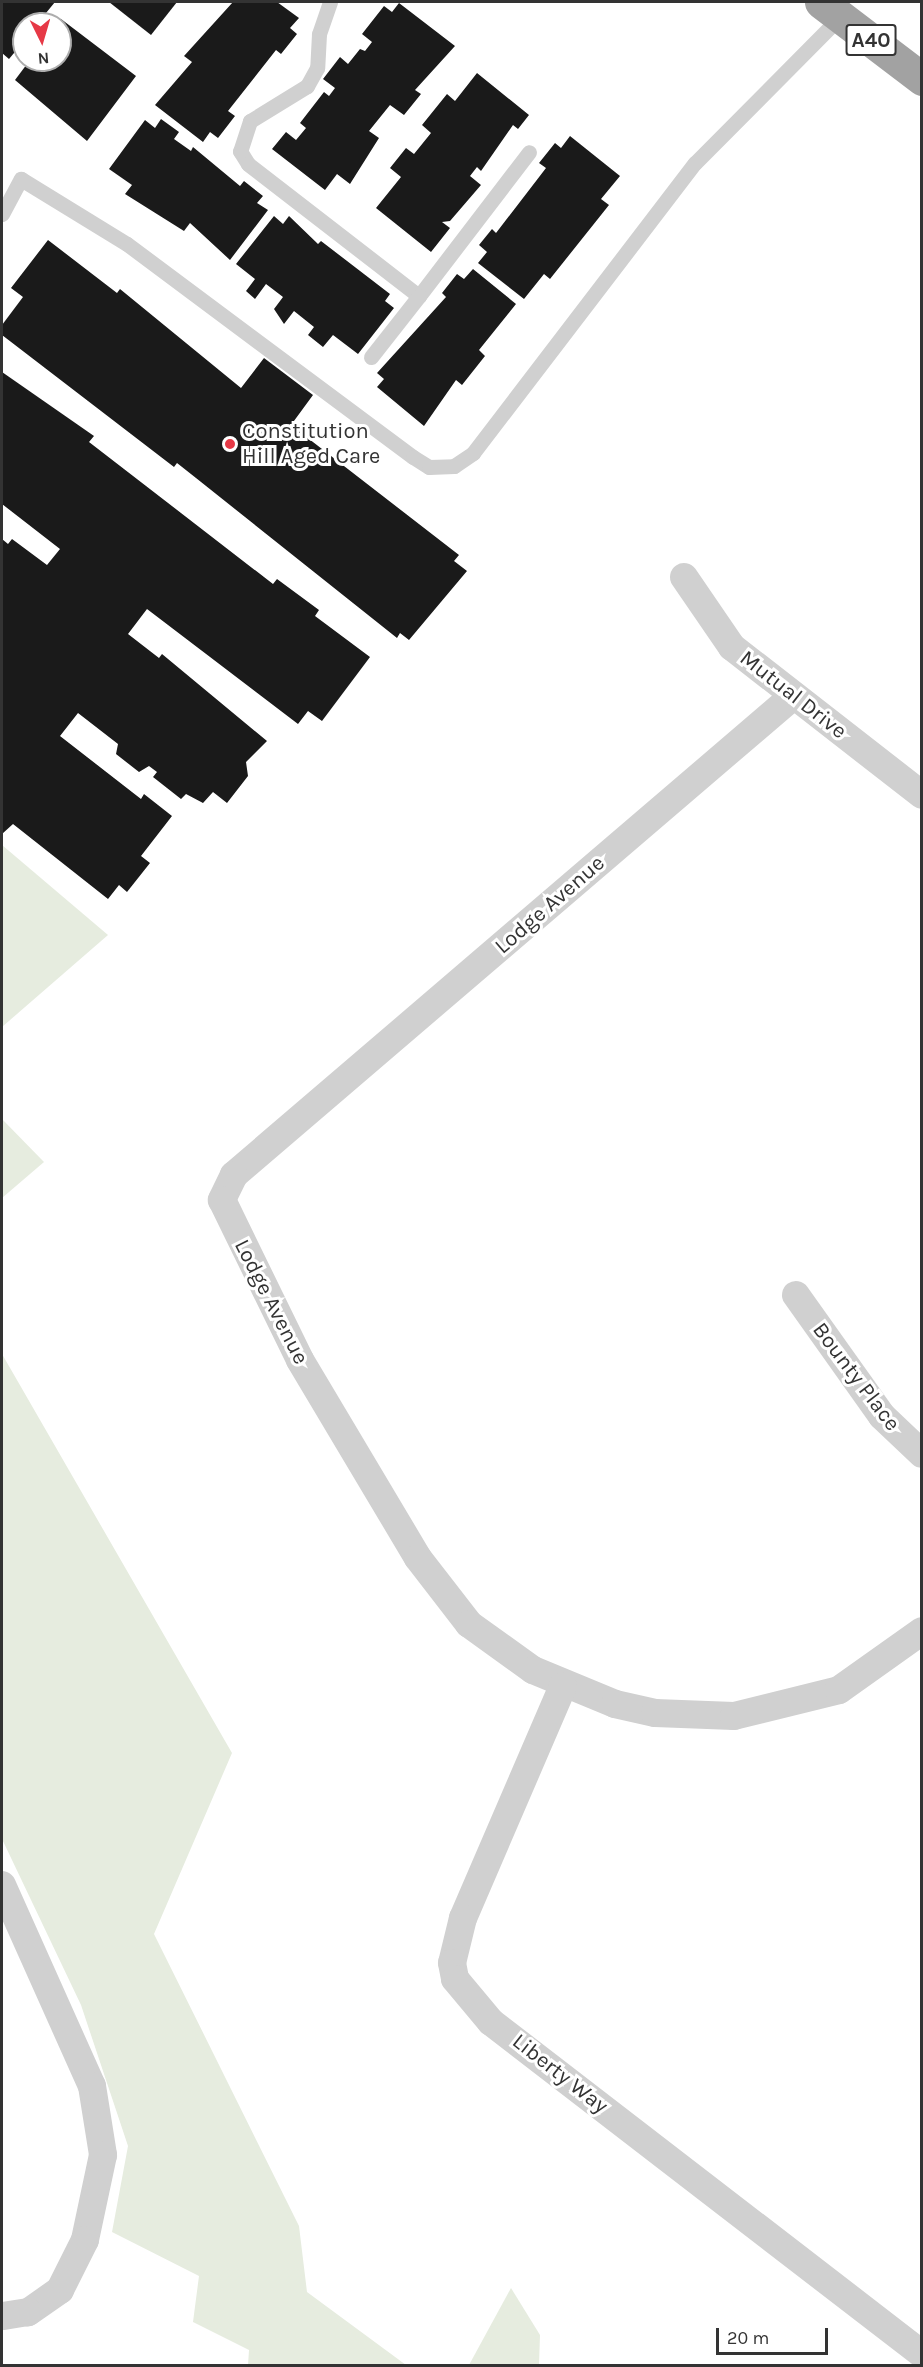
<!DOCTYPE html>
<style>
body{margin:0}
#map{position:relative;width:923px;height:2367px;overflow:hidden;background:#fff;font-family:Karla,sans-serif}
div>[style]{position:absolute}
[style*='--x']{left:calc(var(--x)*1px);top:calc(var(--y)*1px);width:calc(var(--w)*1px);rotate:calc(var(--a)*1deg)}
.green>*{inset:0;background:#e6ecdf}
.building>*{inset:0;background:#1a1a1a}
.service>*{height:15px;margin:-7.5px;padding:0 7.5px;transform-origin:7.5px;border-radius:7.5px;background:#d0d0d0}
.minor>*{height:28px;margin:-14px;padding:0 14px;transform-origin:14px;border-radius:14px;background:#d0d0d0}
.trunk>*{height:33px;margin:-16.5px;padding:0 16.5px;transform-origin:16.5px;border-radius:16.5px;background:#a2a2a2}
.dots>*{width:16px;height:16px;translate:-50% -50%;box-sizing:border-box;border:3px solid #fff;border-radius:50%}
span{translate:-50% -50%;white-space:nowrap;text-align:center;line-height:1.15;-webkit-text-stroke:6px #fff;paint-order:stroke}
.shield-label span{padding:2px 4px;background:#fff;border:2px solid;border-radius:4px;-webkit-text-stroke-width:0}
.shield-label{font-size:21px;color:#333;font-weight:700}
.poi-label{font-size:22px;color:#333}
.left{translate:0 -50%;text-align:left}
.street-label{font-size:22px;color:#333}
.frame{position:absolute;inset:0;border:3px solid #333;pointer-events:none}
.north{position:absolute;left:12px;top:12px;width:60px;height:60px;box-sizing:border-box;background:#fff;border:2px solid #adadad;border-radius:50%;rotate:175deg;font-size:16px;font-weight:700;line-height:24px;text-align:center;color:#333}
.north::after{content:'';display:block;margin:auto;width:21px;height:27px;background:#e63946;clip-path:polygon(50% 0,100% 100%,50% 72%,0 100%)}
.scale{position:absolute;left:716px;top:2328px;width:112px;height:27px;box-sizing:border-box;border:3px solid #333;border-top:0;padding-left:8px;font-size:18px;line-height:21px;white-space:nowrap;color:#333;-webkit-text-stroke:4px #fff;paint-order:stroke}
</style>
<div id="map">
<div class="green">
<i style="clip-path:polygon(2px 845px,108px 935px,2px 1027px)"></i>
<i style="clip-path:polygon(2px 1119px,44px 1162px,2px 1198px)"></i>
<i style="clip-path:polygon(2px 1354px,232px 1753px,154px 1934px,299px 2226px,307px 2292px,406px 2365px,248px 2365px,249px 2350px,193px 2322px,199px 2276px,112px 2232px,128px 2146px,81px 2005px,2px 1839px)"></i>
<i style="clip-path:polygon(511px 2288px,540px 2335px,539px 2365px,469px 2365px)"></i>
</div>
<div class="building">
<i style="clip-path:polygon(2px 2px,55px 2px,37px 24px,24px 24px,24px 41px,9px 59px,2px 53px)"></i>
<i style="clip-path:polygon(109px 2px,177px 2px,151px 35px)"></i>
<i style="clip-path:polygon(233px 2px,277px 2px,299px 18px,290px 28px,297px 34px,281px 54px,276px 50px,228px 111px,235px 116px,218px 138px,210px 132px,203px 142px,155px 105px,192px 62px,184px 56px)"></i>
<i style="clip-path:polygon(399px 3px,455px 46px,415px 90px,421px 94px,404px 115px,390px 105px,369px 131px,379px 138px,350px 184px,337px 174px,325px 190px,272px 149px,286px 132px,296px 140px,306px 128px,300px 123px,324px 92px,329px 96px,335px 88px,323px 79px,340px 57px,348px 64px,360px 49px,365px 51px,372px 42px,362px 34px,384px 6px,392px 12px)"></i>
<i style="clip-path:polygon(61px 19px,136px 76px,87px 141px,15px 80px,30px 60px,60px 60px)"></i>
<i style="clip-path:polygon(477px 73px,529px 115px,518px 129px,513px 125px,481px 171px,477px 167px,470px 176px,481px 185px,450px 221px,442px 222px,450px 228px,431px 252px,376px 208px,401px 177px,390px 168px,406px 148px,414px 154px,431px 133px,422px 125px,447px 94px,455px 101px)"></i>
<i style="clip-path:polygon(161px 119px,179px 132px,174px 139px,191px 151px,193px 147px,240px 186px,244px 181px,263px 196px,257px 203px,268px 210px,230px 260px,190px 223px,184px 231px,125px 194px,132px 185px,109px 169px,145px 120px,155px 128px)"></i>
<i style="clip-path:polygon(570px 136px,620px 176px,601px 199px,609px 205px,550px 279px,544px 274px,524px 299px,478px 263px,487px 252px,479px 245px,492px 229px,496px 233px,546px 168px,539px 163px,555px 143px,561px 148px)"></i>
<i style="clip-path:polygon(274px 216px,283px 224px,289px 216px,318px 244px,321px 241px,390px 294px,385px 301px,394px 308px,358px 354px,333px 335px,323px 347px,308px 335px,314px 327px,294px 311px,284px 324px,274px 309px,283px 297px,266px 284px,255px 299px,246px 291px,255px 279px,236px 264px)"></i>
<i style="clip-path:polygon(48px 240px,117px 293px,120px 289px,241px 388px,264px 358px,313px 395px,291px 425px,459px 555px,454px 561px,467px 571px,409px 640px,400px 633px,397px 638px,196px 478px,177px 463px,174px 467px,2px 335px,2px 325px,23px 297px,11px 288px)"></i>
<i style="clip-path:polygon(473px 269px,516px 304px,479px 350px,485px 356px,462px 385px,456px 380px,424px 426px,377px 387px,384px 379px,377px 373px,446px 297px,442px 293px,457px 274px,464px 279px)"></i>
<i style="clip-path:polygon(2px 372px,94px 436px,89px 442px,273px 584px,277px 579px,319px 610px,315px 616px,370px 657px,322px 721px,308px 711px,298px 724px,147px 609px,128px 634px,159px 658px,162px 654px,267px 741px,246px 762px,248px 776px,227px 803px,213px 792px,203px 803px,186px 794px,181px 799px,153px 777px,157px 772px,149px 766px,139px 772px,116px 754px,118px 744px,78px 713px,60px 736px,141px 799px,144px 794px,172px 816px,141px 856px,150px 863px,127px 892px,119px 885px,108px 899px,13px 824px,2px 834px,2px 539px,8px 544px,12px 539px,47px 565px,60px 549px,2px 504px)"></i>
</div>
<div class="service">
<i style="--x:330;--y:2;--w:34;--a:109"></i>
<i style="--x:319;--y:34;--w:34;--a:93"></i>
<i style="--x:317;--y:68;--w:21;--a:119"></i>
<i style="--x:307;--y:86;--w:67;--a:148.4"></i>
<i style="--x:250;--y:121;--w:32;--a:108"></i>
<i style="--x:240;--y:151;--w:15;--a:58"></i>
<i style="--x:248;--y:164;--w:216;--a:37.7"></i>
<i style="--x:419;--y:296;--w:181;--a:-52.6"></i>
<i style="--x:2;--y:214;--w:40;--a:-62"></i>
<i style="--x:21;--y:179;--w:124;--a:31.5"></i>
<i style="--x:127;--y:244;--w:357;--a:36.7"></i>
<i style="--x:413;--y:457;--w:19;--a:32"></i>
<i style="--x:429;--y:467;--w:25;--a:-2"></i>
<i style="--x:454;--y:466;--w:23;--a:-34"></i>
<i style="--x:473;--y:453;--w:365;--a:-52.6"></i>
<i style="--x:695;--y:163;--w:206;--a:-45.2"></i>
<i style="--x:371;--y:357;--w:78;--a:-51.8"></i>
</div>
<div class="minor">
<i style="--x:684;--y:577;--w:85;--a:55.6"></i>
<i style="--x:732;--y:647;--w:241;--a:37.9"></i>
<i style="--x:792;--y:697;--w:735;--a:139.42"></i>
<i style="--x:234;--y:1175;--w:28;--a:116"></i>
<i style="--x:222;--y:1200;--w:178;--a:64"></i>
<i style="--x:300;--y:1360;--w:230;--a:59.2"></i>
<i style="--x:418;--y:1558;--w:83;--a:52.3"></i>
<i style="--x:469;--y:1624;--w:79;--a:35.7"></i>
<i style="--x:533;--y:1670;--w:89;--a:22.5"></i>
<i style="--x:615;--y:1704;--w:41;--a:12.7"></i>
<i style="--x:655;--y:1713;--w:79;--a:2.2"></i>
<i style="--x:734;--y:1716;--w:108;--a:-13.9"></i>
<i style="--x:839;--y:1690;--w:102;--a:-35.4"></i>
<i style="--x:796;--y:1295;--w:148;--a:54.6"></i>
<i style="--x:882;--y:1416;--w:55;--a:43.5"></i>
<i style="--x:563;--y:1686;--w:253;--a:113.3"></i>
<i style="--x:463;--y:1918;--w:46;--a:103.7"></i>
<i style="--x:452;--y:1963;--w:16;--a:79"></i>
<i style="--x:455;--y:1979;--w:56;--a:50.1"></i>
<i style="--x:491;--y:2022;--w:544;--a:37.61"></i>
<i style="--x:2;--y:1885;--w:220;--a:65.9"></i>
<i style="--x:92;--y:2086;--w:70;--a:80.9"></i>
<i style="--x:103;--y:2155;--w:87;--a:102"></i>
<i style="--x:85;--y:2240;--w:56;--a:116.6"></i>
<i style="--x:60;--y:2290;--w:39;--a:145"></i>
<i style="--x:28;--y:2312;--w:26;--a:171"></i>
</div>
<div class="trunk">
<i style="--x:821;--y:2;--w:127;--a:37.3"></i>
</div>
<div class="dots">
<i style="left:230px;top:444px;background:#e63946"></i>
</div>
<div class="shield-label">
<span style="left:871px;top:40px">A40</span>
</div>
<div class="poi-label">
<span class="left" style="left:242px;top:444px">Constitution<br>Hill Aged Care</span>
</div>
<div class="street-label">
<span style="left:793px;top:695px;rotate:38deg">Mutual Drive</span>
<span style="left:550px;top:905px;rotate:-41deg">Lodge Avenue</span>
<span style="left:271px;top:1302px;rotate:63deg">Lodge Avenue</span>
<span style="left:856px;top:1377px;rotate:53deg">Bounty Place</span>
<span style="left:560px;top:2074px;rotate:38deg">Liberty Way</span>
</div>
<div class="frame"></div>
<div class="north">N</div>
<div class="scale">20 m</div>
</div>
